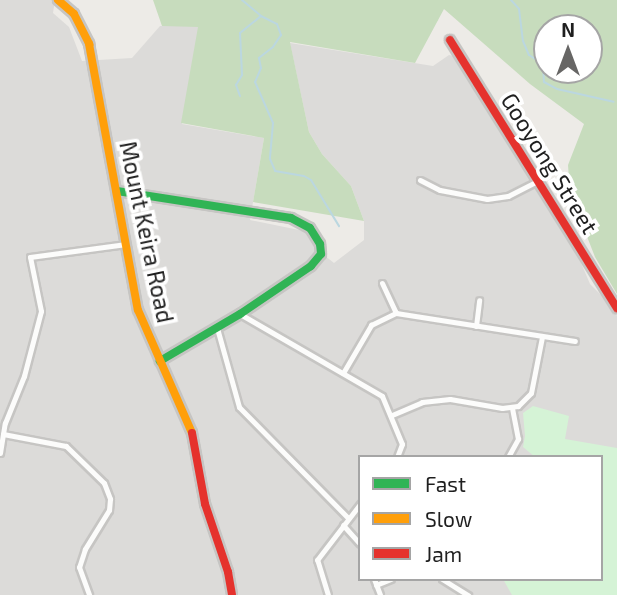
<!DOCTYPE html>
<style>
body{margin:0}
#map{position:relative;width:617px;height:595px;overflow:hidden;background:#edebe7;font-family:"Exo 2",sans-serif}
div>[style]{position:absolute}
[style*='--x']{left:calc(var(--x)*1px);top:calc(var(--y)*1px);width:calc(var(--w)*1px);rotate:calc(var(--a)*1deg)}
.residential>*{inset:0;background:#dcdbd9}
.forest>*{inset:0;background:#c7dcbd}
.park>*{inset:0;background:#d5f3d6}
.stream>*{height:2px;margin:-1px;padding:0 1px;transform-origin:1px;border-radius:1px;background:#bbd7e0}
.roads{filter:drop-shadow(2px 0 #c6c5c3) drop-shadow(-2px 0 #c6c5c3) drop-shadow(0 2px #c6c5c3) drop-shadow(0 -2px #c6c5c3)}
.street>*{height:5px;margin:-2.5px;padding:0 2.5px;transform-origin:2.5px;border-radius:2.5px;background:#fcfcfb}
.fast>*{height:8px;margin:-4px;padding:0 4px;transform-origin:4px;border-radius:4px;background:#30b455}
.slow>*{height:8px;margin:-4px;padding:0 4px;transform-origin:4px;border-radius:4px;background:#ff9f0a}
.jam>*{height:8px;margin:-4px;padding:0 4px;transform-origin:4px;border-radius:4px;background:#e5322d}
span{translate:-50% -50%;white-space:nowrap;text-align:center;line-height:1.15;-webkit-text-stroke:7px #fff;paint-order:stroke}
.street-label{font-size:23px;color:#1f1f1f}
.legend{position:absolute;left:358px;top:455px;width:245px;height:126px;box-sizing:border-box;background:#fff;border:2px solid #a5a5a5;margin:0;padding:9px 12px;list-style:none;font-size:21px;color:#1f1f1f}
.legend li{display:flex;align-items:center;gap:14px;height:35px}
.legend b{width:35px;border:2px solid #a5a5a5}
.north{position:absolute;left:533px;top:14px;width:70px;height:70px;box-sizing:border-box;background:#fff;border:2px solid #a5a5a5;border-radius:50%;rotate:0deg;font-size:19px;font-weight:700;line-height:28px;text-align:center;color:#1f1f1f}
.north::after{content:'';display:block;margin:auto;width:24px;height:32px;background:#676665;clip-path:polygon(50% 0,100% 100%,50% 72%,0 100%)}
</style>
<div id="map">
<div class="residential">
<i style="clip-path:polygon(evenodd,0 0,55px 0,53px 13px,69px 27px,82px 61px,132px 58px,160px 26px,199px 26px,182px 124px,264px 138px,250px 220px,304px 231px,315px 248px,334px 263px,364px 240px,364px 221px,351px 186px,322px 154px,309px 132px,290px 43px,433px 66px,449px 55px,453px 56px,541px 192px,579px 258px,590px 284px,609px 303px,617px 316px,617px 595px,0 595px,0 0,360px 457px,601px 457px,601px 579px,360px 579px,360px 457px)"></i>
</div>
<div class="forest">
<i style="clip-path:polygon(evenodd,153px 0,617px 0,617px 294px,595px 257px,570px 193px,568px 165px,584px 124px,530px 84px,444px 9px,415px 63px,290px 42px,309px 132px,322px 154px,351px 186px,364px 221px,253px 202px,264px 138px,181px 123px,198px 27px,162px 26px,153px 0,547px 28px,589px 28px,589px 70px,547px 70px,547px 28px)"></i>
</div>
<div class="park">
<i style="clip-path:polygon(533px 406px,569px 416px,565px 439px,617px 448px,617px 595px,512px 595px,503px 579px,601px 579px,601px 457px,535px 457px,523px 447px,525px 436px,523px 413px)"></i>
</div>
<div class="stream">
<i style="--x:242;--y:0;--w:25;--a:40"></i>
<i style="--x:261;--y:16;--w:18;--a:27"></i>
<i style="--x:277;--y:24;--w:12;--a:70"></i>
<i style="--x:281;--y:35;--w:14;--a:124"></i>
<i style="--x:273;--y:47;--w:18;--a:142"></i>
<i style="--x:259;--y:58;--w:10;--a:79"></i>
<i style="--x:261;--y:68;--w:15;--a:113"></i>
<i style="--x:255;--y:82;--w:45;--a:66.3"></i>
<i style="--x:273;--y:123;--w:36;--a:95"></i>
<i style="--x:270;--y:159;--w:13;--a:67"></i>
<i style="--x:275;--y:171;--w:29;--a:10"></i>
<i style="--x:304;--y:176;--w:8;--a:30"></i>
<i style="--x:311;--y:180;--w:54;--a:58.7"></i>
<i style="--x:511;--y:0;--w:12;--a:48"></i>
<i style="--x:519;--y:9;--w:32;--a:83"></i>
<i style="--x:523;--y:41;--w:15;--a:67"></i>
<i style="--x:529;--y:55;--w:17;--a:33"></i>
<i style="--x:543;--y:64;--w:18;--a:87"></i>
<i style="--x:544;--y:82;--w:15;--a:28"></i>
<i style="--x:557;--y:89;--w:58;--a:12.8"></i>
<i style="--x:240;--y:96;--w:12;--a:-110"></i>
<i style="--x:236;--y:85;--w:12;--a:-59"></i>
<i style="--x:242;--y:75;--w:42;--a:-92.7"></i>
<i style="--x:240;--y:33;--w:26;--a:-39"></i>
</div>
<div class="roads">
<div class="street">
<i style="--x:420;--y:180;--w:22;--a:27"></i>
<i style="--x:440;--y:190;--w:48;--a:10.8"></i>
<i style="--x:487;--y:199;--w:21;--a:-8"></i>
<i style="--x:508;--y:196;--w:35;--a:-27"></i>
<i style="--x:382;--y:283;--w:33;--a:65"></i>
<i style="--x:240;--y:314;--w:164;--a:30"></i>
<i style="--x:382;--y:396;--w:52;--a:67.4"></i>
<i style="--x:402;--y:444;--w:14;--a:111"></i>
<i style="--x:476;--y:326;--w:26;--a:-83"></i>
<i style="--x:217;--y:328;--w:82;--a:74.4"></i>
<i style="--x:239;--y:407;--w:156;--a:45.5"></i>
<i style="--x:343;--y:373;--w:56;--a:-59.7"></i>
<i style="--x:371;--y:325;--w:28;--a:-26"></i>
<i style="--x:396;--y:313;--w:181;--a:8.9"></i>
<i style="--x:392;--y:415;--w:33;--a:-23"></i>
<i style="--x:422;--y:402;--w:28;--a:-6"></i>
<i style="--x:450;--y:399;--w:53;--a:9.8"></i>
<i style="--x:502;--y:408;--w:16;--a:-7"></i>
<i style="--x:518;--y:406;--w:18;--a:-45"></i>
<i style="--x:531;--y:393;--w:57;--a:-78.9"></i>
<i style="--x:3;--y:434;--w:64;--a:10.8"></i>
<i style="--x:66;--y:446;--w:53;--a:44.2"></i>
<i style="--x:104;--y:483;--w:17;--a:69"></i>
<i style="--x:110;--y:499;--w:11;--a:95"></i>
<i style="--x:109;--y:510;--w:46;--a:121.6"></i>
<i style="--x:85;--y:549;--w:19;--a:108"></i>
<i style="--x:79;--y:567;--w:30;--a:70"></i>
<i style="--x:0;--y:453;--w:30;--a:-81"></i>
<i style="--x:5;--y:423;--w:51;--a:-68"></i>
<i style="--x:24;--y:376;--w:67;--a:-75.3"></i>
<i style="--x:41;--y:311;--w:55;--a:-101.5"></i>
<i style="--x:30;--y:257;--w:97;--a:-7.7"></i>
<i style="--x:508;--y:457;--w:21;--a:-61"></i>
<i style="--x:518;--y:439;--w:32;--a:-101"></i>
<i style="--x:343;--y:525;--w:25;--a:48"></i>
<i style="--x:374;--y:579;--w:17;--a:69"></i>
<i style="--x:442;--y:579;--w:31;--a:32"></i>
<i style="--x:376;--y:585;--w:16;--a:-22"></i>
<i style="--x:328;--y:595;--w:37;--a:-107"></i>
<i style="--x:317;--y:560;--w:71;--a:-52.5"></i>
</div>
<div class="fast">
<i style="--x:117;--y:191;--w:176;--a:8.8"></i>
<i style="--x:291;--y:218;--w:21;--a:28"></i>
<i style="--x:310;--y:228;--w:19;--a:58"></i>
<i style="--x:320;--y:244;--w:10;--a:84"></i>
<i style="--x:321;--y:254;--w:16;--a:130"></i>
<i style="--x:311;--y:266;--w:86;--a:145.9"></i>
<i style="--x:240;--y:314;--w:93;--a:149.6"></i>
</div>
<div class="slow">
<i style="--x:58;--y:0;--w:21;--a:41"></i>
<i style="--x:74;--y:14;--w:34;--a:63"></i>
<i style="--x:89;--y:44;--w:270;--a:79.6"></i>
<i style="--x:138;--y:310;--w:134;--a:66.3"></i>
</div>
<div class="jam">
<i style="--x:450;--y:40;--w:316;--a:58.1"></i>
<i style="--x:192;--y:433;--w:72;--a:79.6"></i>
<i style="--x:205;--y:504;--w:72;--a:71.3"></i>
<i style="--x:228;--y:572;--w:23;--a:80"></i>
</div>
</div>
<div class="street-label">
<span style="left:550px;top:163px;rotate:58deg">Gooyong Street</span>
<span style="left:147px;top:232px;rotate:78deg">Mount Keira Road</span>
</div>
<ul class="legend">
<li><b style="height:9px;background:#30b455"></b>Fast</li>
<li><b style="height:9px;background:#ff9f0a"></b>Slow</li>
<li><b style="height:9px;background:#e5322d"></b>Jam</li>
</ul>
<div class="north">N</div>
</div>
